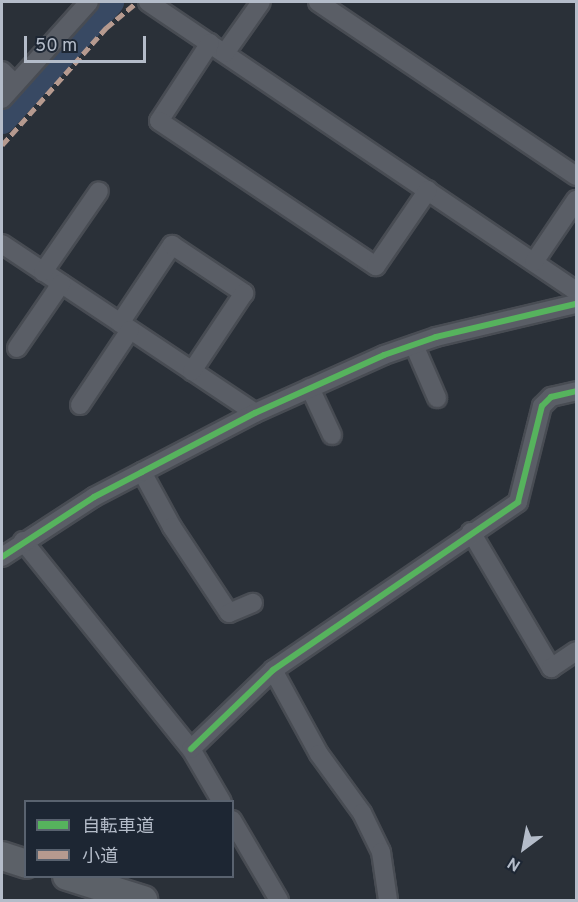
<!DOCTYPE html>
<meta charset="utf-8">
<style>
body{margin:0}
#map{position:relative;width:578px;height:902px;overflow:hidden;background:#2a3038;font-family:Overpass,"Noto Sans JP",sans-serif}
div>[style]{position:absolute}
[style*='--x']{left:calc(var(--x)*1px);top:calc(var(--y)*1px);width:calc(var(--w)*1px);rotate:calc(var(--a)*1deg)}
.river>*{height:28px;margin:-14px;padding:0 14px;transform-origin:14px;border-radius:14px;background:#384963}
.roads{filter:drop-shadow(2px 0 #484c53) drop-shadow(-2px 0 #484c53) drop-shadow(0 2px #484c53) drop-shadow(0 -2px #484c53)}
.street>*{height:18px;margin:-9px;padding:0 9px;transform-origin:9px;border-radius:9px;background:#5a5e66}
.primary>*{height:28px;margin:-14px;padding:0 14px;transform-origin:14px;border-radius:14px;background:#5c6168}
.quiet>*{height:4.5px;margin-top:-2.25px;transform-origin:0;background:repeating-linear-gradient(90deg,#b69a8f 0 9px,transparent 0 13.5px)}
.cycleway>*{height:6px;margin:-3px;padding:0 3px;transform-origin:3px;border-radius:3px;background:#56b35d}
span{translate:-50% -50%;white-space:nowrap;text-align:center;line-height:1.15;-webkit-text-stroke:4.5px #1d2633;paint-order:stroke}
.frame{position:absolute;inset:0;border:3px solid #b4bcc9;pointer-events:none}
.legend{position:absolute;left:24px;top:800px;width:210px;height:78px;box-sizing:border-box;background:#1d2633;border:2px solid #59626f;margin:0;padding:8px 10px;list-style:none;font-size:18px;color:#b4bcc9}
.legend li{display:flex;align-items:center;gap:12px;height:30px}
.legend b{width:30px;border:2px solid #59626f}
.north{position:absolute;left:494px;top:818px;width:60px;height:60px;-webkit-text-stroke:4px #1d2633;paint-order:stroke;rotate:212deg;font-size:16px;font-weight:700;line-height:24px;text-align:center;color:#b4bcc9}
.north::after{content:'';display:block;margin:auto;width:21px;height:27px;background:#b4bcc9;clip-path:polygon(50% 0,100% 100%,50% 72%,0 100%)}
.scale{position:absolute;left:24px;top:36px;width:122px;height:27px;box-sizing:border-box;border:3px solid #b4bcc9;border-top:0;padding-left:8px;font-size:18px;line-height:21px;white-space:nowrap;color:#b4bcc9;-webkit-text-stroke:4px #1d2633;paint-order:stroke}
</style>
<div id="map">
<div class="river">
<i style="--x:2;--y:120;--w:160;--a:-47.5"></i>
</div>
<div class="roads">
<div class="street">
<i style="--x:148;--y:2;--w:516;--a:34.03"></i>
<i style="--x:318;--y:2;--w:311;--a:34"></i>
<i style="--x:210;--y:43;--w:93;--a:123.2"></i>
<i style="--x:159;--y:121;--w:261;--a:33.8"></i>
<i style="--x:376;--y:266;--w:92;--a:-55.6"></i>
<i style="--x:225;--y:53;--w:62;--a:-54.8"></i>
<i style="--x:2;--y:71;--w:18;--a:45"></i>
<i style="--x:2;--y:99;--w:130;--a:-48.1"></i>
<i style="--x:2;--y:244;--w:304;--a:33.7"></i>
<i style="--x:534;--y:262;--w:75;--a:-55.9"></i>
<i style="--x:43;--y:272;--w:98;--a:-55.3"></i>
<i style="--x:120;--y:323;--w:94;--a:-56.3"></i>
<i style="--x:172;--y:245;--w:87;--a:33.7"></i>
<i style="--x:244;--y:293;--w:94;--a:123.7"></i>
<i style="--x:414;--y:345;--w:58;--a:66.5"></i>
<i style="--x:17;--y:348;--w:78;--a:-55.5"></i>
<i style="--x:310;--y:388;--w:52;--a:64.9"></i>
<i style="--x:80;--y:405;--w:90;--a:-56.3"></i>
<i style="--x:142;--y:472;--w:63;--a:61.4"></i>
<i style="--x:172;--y:527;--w:103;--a:56.5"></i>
<i style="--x:229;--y:613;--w:26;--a:-23"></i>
<i style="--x:471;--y:532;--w:158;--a:59.5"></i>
<i style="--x:551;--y:668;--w:30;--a:-34"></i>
<i style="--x:23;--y:541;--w:267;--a:51.1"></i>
<i style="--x:191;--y:749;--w:61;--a:59.7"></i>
<i style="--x:2;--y:557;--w:110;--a:-33.1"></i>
<i style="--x:94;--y:497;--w:54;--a:-27.5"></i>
<i style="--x:142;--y:472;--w:127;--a:-27.6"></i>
<i style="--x:255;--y:413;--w:141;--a:-24.2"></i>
<i style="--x:384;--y:355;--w:55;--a:-19.1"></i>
<i style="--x:436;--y:337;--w:144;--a:-13.3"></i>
<i style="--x:273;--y:670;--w:96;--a:61.3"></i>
<i style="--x:319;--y:754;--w:73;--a:53.9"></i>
<i style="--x:362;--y:813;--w:43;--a:64"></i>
<i style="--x:381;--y:852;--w:49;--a:81.7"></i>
<i style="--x:191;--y:749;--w:114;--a:-43.9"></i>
<i style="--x:273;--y:670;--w:297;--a:-34.4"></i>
<i style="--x:518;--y:502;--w:99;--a:-76"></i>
<i style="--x:542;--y:406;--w:13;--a:-45"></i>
<i style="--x:551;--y:397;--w:26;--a:-13"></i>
<i style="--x:232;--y:820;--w:93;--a:59.6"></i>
</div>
<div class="primary">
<i style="--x:2;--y:856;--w:25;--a:18"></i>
<i style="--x:67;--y:876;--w:80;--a:17.5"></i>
</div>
</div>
<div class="quiet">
<i style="--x:2;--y:145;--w:157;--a:-48.4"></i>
<i style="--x:106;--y:28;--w:40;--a:-40"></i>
</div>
<div class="cycleway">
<i style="--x:2;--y:557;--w:110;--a:-33.1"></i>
<i style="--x:94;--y:497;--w:54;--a:-27.5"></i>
<i style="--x:142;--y:472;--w:127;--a:-27.6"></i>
<i style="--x:255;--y:413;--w:141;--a:-24.2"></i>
<i style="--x:384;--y:355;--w:55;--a:-19.1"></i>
<i style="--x:436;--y:337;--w:144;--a:-13.3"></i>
<i style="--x:191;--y:749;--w:114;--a:-43.9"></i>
<i style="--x:273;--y:670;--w:297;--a:-34.4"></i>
<i style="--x:518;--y:502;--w:99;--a:-76"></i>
<i style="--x:542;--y:406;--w:13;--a:-45"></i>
<i style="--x:551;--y:397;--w:26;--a:-13"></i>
</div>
<div class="frame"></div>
<ul class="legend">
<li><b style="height:8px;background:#56b35d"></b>自転車道</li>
<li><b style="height:8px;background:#b69a8f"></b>小道</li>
</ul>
<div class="north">N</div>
<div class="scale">50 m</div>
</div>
